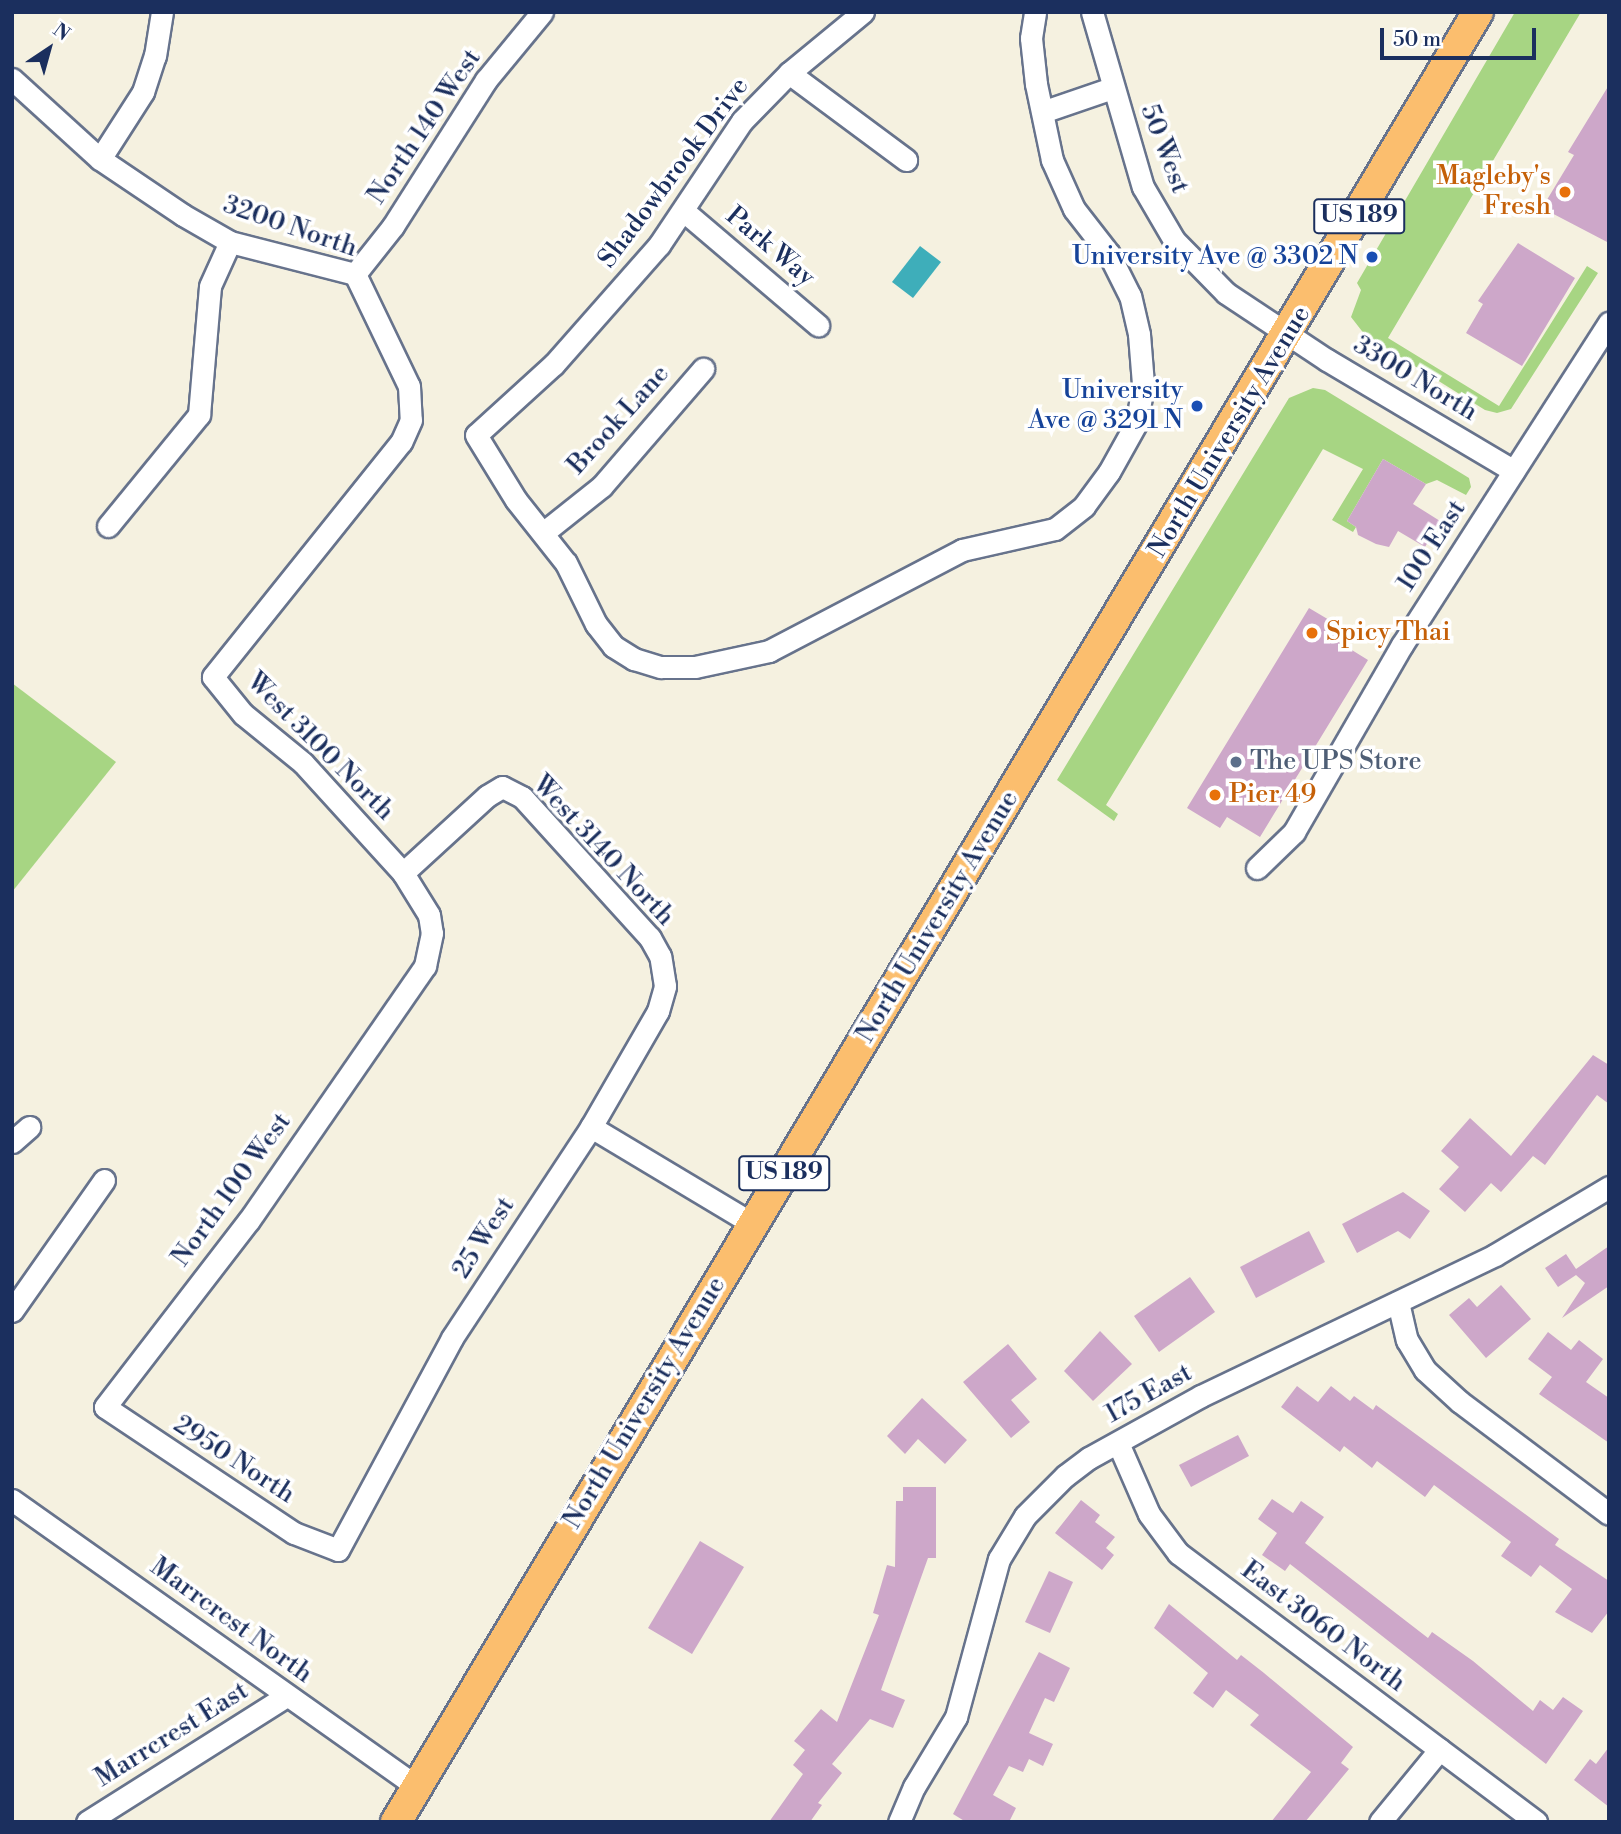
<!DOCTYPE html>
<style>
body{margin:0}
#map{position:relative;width:1621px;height:1834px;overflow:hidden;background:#f5f1e0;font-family:"Libre Bodoni",serif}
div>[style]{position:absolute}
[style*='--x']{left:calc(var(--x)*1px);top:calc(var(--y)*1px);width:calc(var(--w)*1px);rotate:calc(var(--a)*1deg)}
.green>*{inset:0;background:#a7d583}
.water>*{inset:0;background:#3eaeba}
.building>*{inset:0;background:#cda7c9}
.roads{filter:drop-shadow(2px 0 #67738c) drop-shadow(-2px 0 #67738c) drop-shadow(0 2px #67738c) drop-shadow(0 -2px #67738c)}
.minor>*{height:21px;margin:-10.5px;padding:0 10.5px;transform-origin:10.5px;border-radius:10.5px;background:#fff}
.highway>*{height:30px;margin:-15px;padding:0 15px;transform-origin:15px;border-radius:15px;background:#fbbe6e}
.dots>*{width:19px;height:19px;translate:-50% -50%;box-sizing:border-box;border:4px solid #fff;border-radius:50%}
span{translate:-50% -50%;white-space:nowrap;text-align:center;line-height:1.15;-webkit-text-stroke:7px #fff;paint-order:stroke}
.shield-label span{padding:2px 5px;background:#fff;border:2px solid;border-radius:5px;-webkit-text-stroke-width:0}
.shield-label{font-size:24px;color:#1b2f5e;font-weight:700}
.street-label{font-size:26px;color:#1b2f5e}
.food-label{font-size:26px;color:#c56008}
.right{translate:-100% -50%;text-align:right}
.left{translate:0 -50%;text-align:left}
.transit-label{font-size:26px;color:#164399}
.service-label{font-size:26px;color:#4e5e75}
.frame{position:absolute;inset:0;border:14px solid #1b2f5e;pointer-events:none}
.north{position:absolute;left:14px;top:14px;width:70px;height:70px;-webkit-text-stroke:5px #fff;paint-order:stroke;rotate:36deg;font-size:19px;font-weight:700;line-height:28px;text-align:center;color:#1b2f5e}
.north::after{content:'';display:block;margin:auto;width:24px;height:32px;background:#1b2f5e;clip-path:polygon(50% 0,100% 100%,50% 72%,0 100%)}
.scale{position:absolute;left:1380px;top:28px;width:156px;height:32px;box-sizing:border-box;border:4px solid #1b2f5e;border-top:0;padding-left:9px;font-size:21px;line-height:24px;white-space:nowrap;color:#1b2f5e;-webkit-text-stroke:5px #fff;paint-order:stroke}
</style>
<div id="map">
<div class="green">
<i style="clip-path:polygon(1515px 12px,1581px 12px,1388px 338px,1499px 406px,1587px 266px,1598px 273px,1511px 409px,1497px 413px,1485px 410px,1365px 335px,1351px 317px,1361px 290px,1357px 283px)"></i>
<i style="clip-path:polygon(1313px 388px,1325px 390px,1469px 478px,1471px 487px,1466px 495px,1437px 480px,1426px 484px,1383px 459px,1347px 521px,1356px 527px,1353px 532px,1332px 520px,1363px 469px,1323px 449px,1106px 805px,1118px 814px,1114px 821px,1057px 780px,1289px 398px)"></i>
<i style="clip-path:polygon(12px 683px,116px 762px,12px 892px)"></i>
</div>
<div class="water">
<i style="clip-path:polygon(920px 246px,941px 262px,913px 298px,892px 282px)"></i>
</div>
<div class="building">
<i style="clip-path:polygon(1609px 85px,1609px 243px,1542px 208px,1574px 155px,1568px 152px)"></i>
<i style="clip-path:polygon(1518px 243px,1575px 278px,1522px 366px,1466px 333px,1483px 304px,1478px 301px)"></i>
<i style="clip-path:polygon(1383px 459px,1426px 484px,1413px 504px,1440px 521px,1425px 547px,1398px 531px,1389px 547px,1376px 544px,1358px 535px,1356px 527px,1347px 521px)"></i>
<i style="clip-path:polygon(1309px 608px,1341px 627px,1334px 639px,1368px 660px,1260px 837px,1227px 817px,1220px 828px,1187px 808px)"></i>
<i style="clip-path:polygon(1593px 1055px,1609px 1065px,1609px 1104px,1597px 1095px,1545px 1165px,1533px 1156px,1501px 1192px,1491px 1183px,1465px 1212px,1439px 1189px,1459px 1167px,1441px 1151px,1470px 1118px,1511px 1156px)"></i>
<i style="clip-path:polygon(1403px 1192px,1430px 1211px,1410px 1239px,1398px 1231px,1357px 1253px,1342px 1224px)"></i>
<i style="clip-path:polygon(1309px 1231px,1325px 1262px,1256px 1298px,1240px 1267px)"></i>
<i style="clip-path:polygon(1609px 1246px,1609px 1286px,1562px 1318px,1585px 1283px,1576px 1275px,1558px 1287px,1545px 1268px,1566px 1254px,1576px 1269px)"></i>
<i style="clip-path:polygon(1190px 1277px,1215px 1312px,1159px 1352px,1134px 1316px)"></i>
<i style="clip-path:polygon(1501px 1285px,1531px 1319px,1486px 1358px,1449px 1315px,1469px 1298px,1477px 1307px)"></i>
<i style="clip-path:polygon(1100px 1331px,1132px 1364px,1093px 1401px,1064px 1371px)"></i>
<i style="clip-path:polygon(1548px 1332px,1571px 1350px,1579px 1340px,1603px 1359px,1586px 1382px,1609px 1398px,1609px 1443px,1539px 1394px,1552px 1377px,1528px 1359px)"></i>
<i style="clip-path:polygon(1008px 1344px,1037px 1379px,1011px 1400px,1030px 1422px,1011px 1438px,963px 1382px)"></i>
<i style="clip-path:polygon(1297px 1386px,1318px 1402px,1331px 1386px,1350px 1401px,1354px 1396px,1373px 1410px,1376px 1405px,1559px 1539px,1555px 1545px,1609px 1581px,1609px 1611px,1592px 1633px,1555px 1612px,1572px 1589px,1540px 1565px,1531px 1577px,1501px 1556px,1511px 1542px,1434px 1485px,1425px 1497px,1377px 1461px,1372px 1468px,1344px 1446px,1340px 1452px,1281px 1407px)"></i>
<i style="clip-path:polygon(922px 1398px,967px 1440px,945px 1464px,918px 1439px,905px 1454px,887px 1436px)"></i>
<i style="clip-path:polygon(1238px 1435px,1249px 1456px,1191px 1487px,1179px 1465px)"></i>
<i style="clip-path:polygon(903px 1487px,936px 1487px,936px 1558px,928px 1558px,881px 1690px,905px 1700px,893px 1728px,870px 1719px,832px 1764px,842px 1773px,818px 1803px,822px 1805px,810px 1822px,769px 1822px,803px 1774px,793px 1765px,805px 1750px,794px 1741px,821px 1709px,837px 1722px,879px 1615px,873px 1613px,887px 1565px,895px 1567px,896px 1501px,903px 1501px)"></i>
<i style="clip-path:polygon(1272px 1499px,1293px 1513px,1301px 1501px,1324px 1517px,1305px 1543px,1428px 1638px,1432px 1632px,1473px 1661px,1533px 1711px,1540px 1700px,1553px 1710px,1563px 1697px,1583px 1711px,1546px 1764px,1290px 1564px,1285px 1571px,1262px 1555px,1277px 1533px,1258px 1519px)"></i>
<i style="clip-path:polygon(1081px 1500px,1100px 1515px,1095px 1522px,1115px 1537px,1106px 1548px,1114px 1555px,1102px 1570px,1055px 1533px)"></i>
<i style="clip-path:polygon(700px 1541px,744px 1567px,692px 1654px,648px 1628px)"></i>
<i style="clip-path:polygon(1049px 1571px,1073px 1582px,1050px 1633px,1025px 1622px)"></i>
<i style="clip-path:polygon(1169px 1604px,1237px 1660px,1241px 1655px,1264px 1673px,1353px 1747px,1341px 1763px,1349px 1769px,1305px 1822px,1271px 1822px,1311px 1772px,1250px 1725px,1259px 1715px,1226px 1690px,1213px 1708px,1193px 1693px,1208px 1673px,1154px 1628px)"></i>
<i style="clip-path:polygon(1039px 1652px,1070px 1668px,1054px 1702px,1045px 1698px,1029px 1733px,1053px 1744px,1043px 1766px,1029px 1759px,1023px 1772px,1009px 1766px,993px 1795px,1016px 1808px,1009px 1822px,966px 1822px,953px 1814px)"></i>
<i style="clip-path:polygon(1609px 1747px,1609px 1807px,1574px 1780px,1590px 1759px,1596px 1764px)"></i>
</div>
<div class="roads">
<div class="minor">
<i style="--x:863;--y:12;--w:96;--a:140.5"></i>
<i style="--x:789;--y:73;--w:67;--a:134.4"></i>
<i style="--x:742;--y:121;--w:149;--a:123.8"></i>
<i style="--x:659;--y:245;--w:159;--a:131.4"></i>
<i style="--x:554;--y:364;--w:105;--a:137.7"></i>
<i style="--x:476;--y:435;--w:76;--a:58.4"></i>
<i style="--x:516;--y:500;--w:80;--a:51.6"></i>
<i style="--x:566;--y:563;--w:68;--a:63.8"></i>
<i style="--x:596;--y:624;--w:28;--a:52"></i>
<i style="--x:613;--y:646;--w:25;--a:32"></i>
<i style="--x:634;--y:659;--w:28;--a:17"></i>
<i style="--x:661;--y:667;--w:34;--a:0"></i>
<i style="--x:695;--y:667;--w:76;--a:-12.2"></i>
<i style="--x:769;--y:651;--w:218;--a:-27.6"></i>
<i style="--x:962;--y:550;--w:95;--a:-12.7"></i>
<i style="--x:1055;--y:529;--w:37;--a:-38"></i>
<i style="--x:1084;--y:506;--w:42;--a:-53.7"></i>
<i style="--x:1109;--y:472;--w:57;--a:-60.8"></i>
<i style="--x:1137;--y:422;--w:38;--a:-81"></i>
<i style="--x:1143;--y:384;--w:50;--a:-94.6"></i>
<i style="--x:1139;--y:334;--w:39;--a:-103"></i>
<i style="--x:1130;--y:296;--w:47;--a:-116.6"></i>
<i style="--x:1109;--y:254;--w:57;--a:-127.9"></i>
<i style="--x:1074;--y:209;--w:54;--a:-114.2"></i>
<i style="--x:1052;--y:160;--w:78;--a:-101.9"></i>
<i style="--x:1036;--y:84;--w:46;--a:-96.2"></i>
<i style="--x:1031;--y:38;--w:26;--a:-81"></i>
<i style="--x:1092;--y:12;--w:182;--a:73.8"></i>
<i style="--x:1143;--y:187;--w:61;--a:59.7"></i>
<i style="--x:1174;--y:240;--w:74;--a:45.5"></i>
<i style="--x:1226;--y:293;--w:121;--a:33.6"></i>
<i style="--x:1327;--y:360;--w:217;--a:30.7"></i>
<i style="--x:789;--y:73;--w:146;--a:36.6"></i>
<i style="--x:12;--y:79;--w:119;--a:42.3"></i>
<i style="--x:100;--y:159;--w:100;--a:34"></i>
<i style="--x:183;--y:215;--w:54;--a:29.9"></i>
<i style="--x:230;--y:242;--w:129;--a:14.4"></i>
<i style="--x:355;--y:274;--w:124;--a:64.3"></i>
<i style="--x:409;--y:386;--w:34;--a:87"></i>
<i style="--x:411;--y:420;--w:24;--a:114"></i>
<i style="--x:401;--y:442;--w:301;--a:128.7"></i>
<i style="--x:213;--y:677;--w:48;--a:51"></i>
<i style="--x:243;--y:714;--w:77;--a:39.2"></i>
<i style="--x:303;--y:763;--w:149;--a:47.7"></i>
<i style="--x:403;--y:873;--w:49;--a:58.2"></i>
<i style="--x:429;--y:915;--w:18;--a:81"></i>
<i style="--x:432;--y:933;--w:34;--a:102"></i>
<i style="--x:425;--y:966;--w:309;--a:124.7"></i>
<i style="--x:249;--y:1220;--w:236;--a:127.6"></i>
<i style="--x:105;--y:1407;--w:227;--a:33.7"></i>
<i style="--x:294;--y:1533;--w:47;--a:21.1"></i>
<i style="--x:338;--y:1550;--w:241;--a:-61.7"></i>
<i style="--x:452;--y:1338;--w:253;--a:-56.6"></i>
<i style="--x:591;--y:1127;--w:134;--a:-60"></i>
<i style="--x:658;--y:1011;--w:26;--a:-74"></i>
<i style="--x:665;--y:986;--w:30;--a:-99"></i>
<i style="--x:660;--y:956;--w:21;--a:-119"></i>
<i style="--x:650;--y:938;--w:190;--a:-132.2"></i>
<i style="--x:522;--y:797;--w:22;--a:-153"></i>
<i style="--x:502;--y:787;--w:17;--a:149"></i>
<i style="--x:487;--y:796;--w:114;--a:137.5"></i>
<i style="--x:1045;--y:111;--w:71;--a:-18.9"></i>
<i style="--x:100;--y:159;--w:80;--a:-57.3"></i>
<i style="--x:143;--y:92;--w:38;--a:-72"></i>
<i style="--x:155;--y:56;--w:45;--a:-81"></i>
<i style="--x:685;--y:212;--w:175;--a:40.4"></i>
<i style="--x:355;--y:274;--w:61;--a:-51.6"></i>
<i style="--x:393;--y:226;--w:173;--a:-57.5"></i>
<i style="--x:486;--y:80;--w:88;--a:-50.5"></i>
<i style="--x:108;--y:526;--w:144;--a:-50.7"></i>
<i style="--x:199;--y:415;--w:129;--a:-85.1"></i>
<i style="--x:210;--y:286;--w:48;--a:-65.6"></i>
<i style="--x:543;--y:533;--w:75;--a:-38.5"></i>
<i style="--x:602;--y:486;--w:155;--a:-49.2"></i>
<i style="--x:1257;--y:868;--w:52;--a:-44.2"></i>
<i style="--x:1294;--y:832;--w:216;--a:-60"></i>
<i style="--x:1402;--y:645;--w:383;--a:-57.3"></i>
<i style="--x:591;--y:1127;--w:189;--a:30.9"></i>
<i style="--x:12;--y:1142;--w:23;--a:-41"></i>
<i style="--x:1398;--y:1302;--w:39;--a:77"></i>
<i style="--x:1407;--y:1340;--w:35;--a:59"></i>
<i style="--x:1425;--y:1370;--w:47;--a:42.4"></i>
<i style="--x:1460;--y:1402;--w:186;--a:36.9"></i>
<i style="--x:12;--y:1311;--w:160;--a:-54.9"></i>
<i style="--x:1118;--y:1443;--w:77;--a:66.4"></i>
<i style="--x:1149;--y:1514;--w:49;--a:53.4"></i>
<i style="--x:1178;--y:1553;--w:448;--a:36.9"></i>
<i style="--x:12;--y:1500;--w:496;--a:35.3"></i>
<i style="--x:87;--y:1822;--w:236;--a:-32.3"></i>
<i style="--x:899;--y:1822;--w:38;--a:-67"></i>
<i style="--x:914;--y:1787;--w:82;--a:-59"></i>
<i style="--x:956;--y:1717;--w:164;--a:-74.8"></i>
<i style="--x:999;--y:1559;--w:50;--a:-58.8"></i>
<i style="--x:1025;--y:1516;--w:57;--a:-45"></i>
<i style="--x:1065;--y:1476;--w:30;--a:-37"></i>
<i style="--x:1089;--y:1458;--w:128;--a:-29"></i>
<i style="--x:1201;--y:1396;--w:326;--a:-25.6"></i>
<i style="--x:1495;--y:1255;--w:133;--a:-30.8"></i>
<i style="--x:1380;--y:1822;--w:94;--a:-50.6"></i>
</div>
<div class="highway">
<i style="--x:396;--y:1822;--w:2109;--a:-59.13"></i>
</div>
</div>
<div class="dots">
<i style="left:1565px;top:192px;background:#e8710a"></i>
<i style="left:1372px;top:257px;background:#1a4fb4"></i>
<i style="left:1197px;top:406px;background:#1a4fb4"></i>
<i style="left:1312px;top:633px;background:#e8710a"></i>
<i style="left:1236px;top:762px;background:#5c6f8a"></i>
<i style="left:1215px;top:795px;background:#e8710a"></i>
</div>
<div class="shield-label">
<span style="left:1359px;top:216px">US 189</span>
<span style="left:784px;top:1173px">US 189</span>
</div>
<div class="street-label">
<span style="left:425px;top:127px;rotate:-56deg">North 140 West</span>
<span style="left:1164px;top:149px;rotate:69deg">50 West</span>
<span style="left:674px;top:173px;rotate:-53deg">Shadowbrook Drive</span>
<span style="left:290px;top:227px;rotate:19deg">3200 North</span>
<span style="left:770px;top:247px;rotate:40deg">Park Way</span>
<span style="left:1415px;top:379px;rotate:31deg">3300 North</span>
<span style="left:619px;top:420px;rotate:-48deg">Brook Lane</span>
<span style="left:1230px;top:432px;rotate:-59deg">North University Avenue</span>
<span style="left:1432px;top:546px;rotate:-57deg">100 East</span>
<span style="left:320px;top:747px;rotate:45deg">West 3100 North</span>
<span style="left:603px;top:851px;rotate:47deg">West 3140 North</span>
<span style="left:938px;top:917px;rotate:-59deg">North University Avenue</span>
<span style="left:232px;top:1190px;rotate:-54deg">North 100 West</span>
<span style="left:484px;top:1238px;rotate:-57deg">25 West</span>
<span style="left:1149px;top:1394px;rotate:-29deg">175 East</span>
<span style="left:645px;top:1403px;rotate:-59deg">North University Avenue</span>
<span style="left:234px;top:1460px;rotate:33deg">2950 North</span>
<span style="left:231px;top:1621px;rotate:36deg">Marrcrest North</span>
<span style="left:1323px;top:1627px;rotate:37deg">East 3060 North</span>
<span style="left:172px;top:1735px;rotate:-32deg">Marrcrest East</span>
</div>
<div class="food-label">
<span class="right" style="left:1551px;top:192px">Magleby's<br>Fresh</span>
<span class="left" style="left:1326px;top:633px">Spicy Thai</span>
<span class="left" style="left:1229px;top:795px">Pier 49</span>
</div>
<div class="transit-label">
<span class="right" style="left:1358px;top:257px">University Ave @ 3302 N</span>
<span class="right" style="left:1183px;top:406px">University<br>Ave @ 3291 N</span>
</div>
<div class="service-label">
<span class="left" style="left:1250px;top:762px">The UPS Store</span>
</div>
<div class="frame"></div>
<div class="north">N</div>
<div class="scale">50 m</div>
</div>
